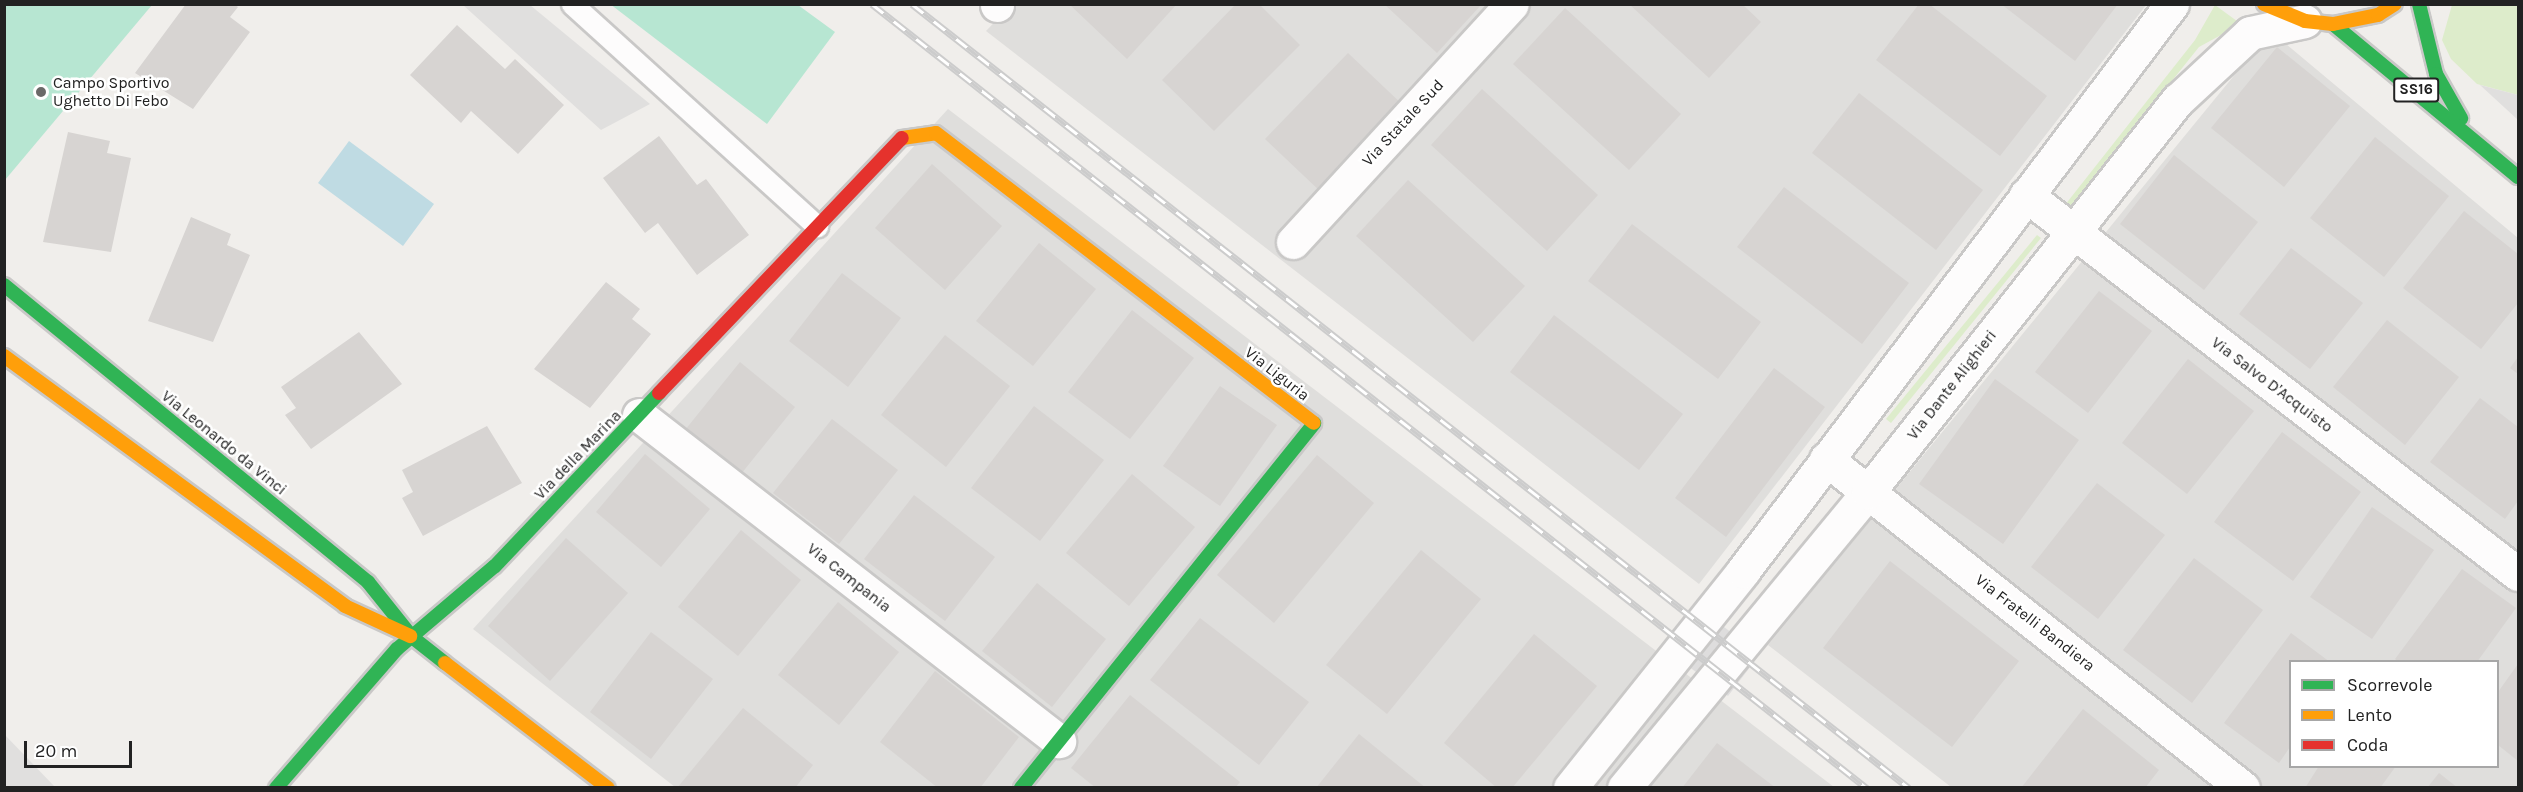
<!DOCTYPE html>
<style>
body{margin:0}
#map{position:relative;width:2523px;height:792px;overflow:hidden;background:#f0eeeb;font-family:Karla,sans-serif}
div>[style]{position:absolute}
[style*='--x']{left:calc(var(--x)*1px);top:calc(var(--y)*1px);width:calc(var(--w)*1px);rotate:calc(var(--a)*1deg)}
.residential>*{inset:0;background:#dfdedc}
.grass>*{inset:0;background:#ddeccb}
.pitch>*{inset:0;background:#b7e6d2}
.parking>*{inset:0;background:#e0dfde}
.water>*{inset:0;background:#bfdbe3}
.pier>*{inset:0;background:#dedddd}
.building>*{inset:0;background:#d7d4d2}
.roads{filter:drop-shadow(2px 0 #c9c8c7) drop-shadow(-2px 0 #c9c8c7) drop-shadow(0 2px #c9c8c7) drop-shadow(0 -2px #c9c8c7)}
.lane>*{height:21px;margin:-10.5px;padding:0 10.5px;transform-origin:10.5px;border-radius:10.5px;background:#fdfcfc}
.street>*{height:33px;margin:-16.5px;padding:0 16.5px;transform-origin:16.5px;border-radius:16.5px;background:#fdfcfc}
.fast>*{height:14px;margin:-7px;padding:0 7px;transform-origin:7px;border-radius:7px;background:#30b455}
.slow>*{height:14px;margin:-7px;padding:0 7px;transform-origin:7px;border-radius:7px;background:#ff9f0a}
.jam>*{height:14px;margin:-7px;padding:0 7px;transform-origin:7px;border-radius:7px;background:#e5322d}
.rail>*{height:7px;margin-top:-3.5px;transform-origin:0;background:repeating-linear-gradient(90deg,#fff 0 14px,#ccc 0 28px);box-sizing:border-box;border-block:2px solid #ccc}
.dots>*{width:16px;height:16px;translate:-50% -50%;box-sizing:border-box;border:3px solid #fff;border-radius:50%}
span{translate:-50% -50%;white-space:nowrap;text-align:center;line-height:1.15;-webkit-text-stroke:5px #fff;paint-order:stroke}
.shield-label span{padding:2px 4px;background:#fff;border:2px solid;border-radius:4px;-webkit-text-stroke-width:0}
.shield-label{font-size:15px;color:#222;font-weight:700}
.poi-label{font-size:16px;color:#222}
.left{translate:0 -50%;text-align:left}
.street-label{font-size:16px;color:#222}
.frame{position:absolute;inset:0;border:6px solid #222;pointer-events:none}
.legend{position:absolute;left:2289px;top:660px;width:210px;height:108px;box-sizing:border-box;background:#fff;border:2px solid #a7a7a7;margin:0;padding:8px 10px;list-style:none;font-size:18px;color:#222}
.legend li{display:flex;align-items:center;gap:12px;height:30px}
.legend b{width:30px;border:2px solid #a7a7a7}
.scale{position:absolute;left:24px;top:741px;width:108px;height:27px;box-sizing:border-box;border:3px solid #222;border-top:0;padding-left:8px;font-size:18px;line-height:21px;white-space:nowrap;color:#222;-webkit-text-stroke:4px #fff;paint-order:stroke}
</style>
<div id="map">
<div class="residential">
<i style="clip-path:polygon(1012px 4px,2146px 5px,1699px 584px,986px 31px)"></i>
<i style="clip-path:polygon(evenodd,2286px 44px,2518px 238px,2518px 787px,1951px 787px,1768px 645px,2259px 45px,2286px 44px,2290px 662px,2498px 662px,2498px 766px,2290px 766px,2290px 662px)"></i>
<i style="clip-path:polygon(948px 109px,1834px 787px,675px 787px,473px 629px)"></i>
</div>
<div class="grass">
<i style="clip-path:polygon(2215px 5px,2241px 24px,2199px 47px,2066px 213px,2061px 210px,2195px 40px)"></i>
<i style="clip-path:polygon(2452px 5px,2518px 5px,2518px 95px,2477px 84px,2451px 59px,2442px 40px)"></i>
<i style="clip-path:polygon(2037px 235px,2041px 238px,1891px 423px,1886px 419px)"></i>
</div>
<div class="pitch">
<i style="clip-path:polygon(5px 4px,152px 5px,5px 180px,4px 5px)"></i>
<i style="clip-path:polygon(610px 4px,798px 5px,835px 32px,767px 124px)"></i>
</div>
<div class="parking">
<i style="clip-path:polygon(463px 5px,530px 5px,650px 104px,601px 130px)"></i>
<i style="clip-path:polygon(2480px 85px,2518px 95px,2518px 120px)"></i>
<i style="clip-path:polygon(4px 735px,5px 735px,55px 787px,5px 787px)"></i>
</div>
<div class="water">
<i style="clip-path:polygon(349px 141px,434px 204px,403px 246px,318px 183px)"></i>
</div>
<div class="pier">
<i style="clip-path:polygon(1696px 606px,1760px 654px,1728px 696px,1664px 648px)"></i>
</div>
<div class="building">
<i style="clip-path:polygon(186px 4px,234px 4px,238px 7px,230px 17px,250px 32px,193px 109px,135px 73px)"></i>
<i style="clip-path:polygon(1069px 4px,1177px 4px,1127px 59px)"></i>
<i style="clip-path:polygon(1236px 4px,1259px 4px,1300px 45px,1214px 131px,1162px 80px)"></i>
<i style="clip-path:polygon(1384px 4px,1482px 4px,1437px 53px)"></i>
<i style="clip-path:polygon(1629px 4px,1742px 4px,1761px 22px,1709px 78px)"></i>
<i style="clip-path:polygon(1919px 4px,1929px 4px,2047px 96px,2000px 156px,1876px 60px)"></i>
<i style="clip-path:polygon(2001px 4px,2118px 4px,2075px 61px)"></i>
<i style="clip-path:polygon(1565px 8px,1681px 114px,1629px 170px,1513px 64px)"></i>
<i style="clip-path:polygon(457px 25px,505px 69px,515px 59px,564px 105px,518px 154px,471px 111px,461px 123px,410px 75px)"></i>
<i style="clip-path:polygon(2277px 47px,2350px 106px,2284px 187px,2211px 128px)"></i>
<i style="clip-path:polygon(1348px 53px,1405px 107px,1322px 193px,1265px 139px)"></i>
<i style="clip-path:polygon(1482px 89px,1598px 195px,1547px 251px,1431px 145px)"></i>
<i style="clip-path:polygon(1859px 93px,1983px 190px,1936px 250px,1812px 153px)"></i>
<i style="clip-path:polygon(68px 132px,110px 141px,107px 153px,131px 158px,111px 252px,43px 242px)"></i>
<i style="clip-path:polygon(659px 136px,697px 185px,706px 179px,749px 235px,697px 275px,658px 223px,645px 233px,603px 178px)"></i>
<i style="clip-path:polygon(2375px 137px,2449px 196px,2384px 277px,2310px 218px)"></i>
<i style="clip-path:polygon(2174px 155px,2258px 222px,2204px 290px,2120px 224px)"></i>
<i style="clip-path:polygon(932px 164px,1002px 226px,945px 290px,875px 228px)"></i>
<i style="clip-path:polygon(1408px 180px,1525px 286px,1473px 342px,1356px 236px)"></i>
<i style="clip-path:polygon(1784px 187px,1909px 283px,1862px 344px,1737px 247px)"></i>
<i style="clip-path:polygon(2464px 211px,2518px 254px,2518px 303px,2481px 349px,2403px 288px)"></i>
<i style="clip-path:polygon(191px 217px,231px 234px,227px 245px,250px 255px,213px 342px,148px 321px)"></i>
<i style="clip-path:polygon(1632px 224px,1761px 322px,1718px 379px,1588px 281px)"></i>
<i style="clip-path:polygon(1039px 243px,1096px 289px,1033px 366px,976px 321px)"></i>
<i style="clip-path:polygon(2291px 248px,2363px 303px,2310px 369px,2239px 314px)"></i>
<i style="clip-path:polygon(842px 273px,901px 318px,848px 387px,789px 341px)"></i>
<i style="clip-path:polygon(606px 282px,640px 309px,632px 319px,651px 334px,590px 408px,534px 369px)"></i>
<i style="clip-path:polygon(2099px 291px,2152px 331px,2088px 413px,2035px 372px)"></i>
<i style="clip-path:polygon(1132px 310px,1194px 358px,1130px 439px,1068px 392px)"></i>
<i style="clip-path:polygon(1554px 315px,1683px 414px,1639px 470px,1510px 372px)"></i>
<i style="clip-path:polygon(2387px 320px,2459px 377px,2405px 445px,2333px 387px)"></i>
<i style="clip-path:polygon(359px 332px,402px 384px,311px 449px,285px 415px,296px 408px,281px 387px)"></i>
<i style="clip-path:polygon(945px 335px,1010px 386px,946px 467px,881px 415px)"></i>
<i style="clip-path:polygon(2518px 357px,2518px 374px,2510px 368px)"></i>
<i style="clip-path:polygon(2188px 359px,2254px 411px,2187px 494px,2122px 443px)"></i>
<i style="clip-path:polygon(740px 362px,795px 407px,741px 474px,685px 430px)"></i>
<i style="clip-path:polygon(1774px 368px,1825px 407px,1726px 537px,1675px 498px)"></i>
<i style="clip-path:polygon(1995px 379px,2079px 440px,2003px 544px,1919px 484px)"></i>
<i style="clip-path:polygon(1220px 386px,1277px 425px,1220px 506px,1163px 466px)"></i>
<i style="clip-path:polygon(2480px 398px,2518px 427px,2518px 501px,2505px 519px,2430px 462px)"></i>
<i style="clip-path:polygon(1034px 406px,1104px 460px,1040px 541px,971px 488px)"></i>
<i style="clip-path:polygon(832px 419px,898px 470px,839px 544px,773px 493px)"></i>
<i style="clip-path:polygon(487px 426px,522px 483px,423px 536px,402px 498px,413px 492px,402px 470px)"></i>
<i style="clip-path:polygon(2282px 432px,2361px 492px,2293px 581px,2214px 522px)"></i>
<i style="clip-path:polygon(645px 454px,710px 509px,661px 567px,596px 512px)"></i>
<i style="clip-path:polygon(1317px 455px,1374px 503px,1274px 623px,1217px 575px)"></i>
<i style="clip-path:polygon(1132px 474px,1195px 527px,1129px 606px,1066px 553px)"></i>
<i style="clip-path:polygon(2097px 483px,2165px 535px,2098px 619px,2031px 567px)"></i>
<i style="clip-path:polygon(914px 495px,995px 557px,945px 621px,864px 559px)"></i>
<i style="clip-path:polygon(2372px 507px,2434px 550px,2372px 639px,2310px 597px)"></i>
<i style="clip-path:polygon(741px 530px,801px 580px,738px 656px,678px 607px)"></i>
<i style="clip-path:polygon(566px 538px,628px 593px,550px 681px,488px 626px)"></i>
<i style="clip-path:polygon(1421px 550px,1481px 599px,1387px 714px,1326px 665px)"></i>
<i style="clip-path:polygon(2194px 558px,2263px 610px,2192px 703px,2123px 650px)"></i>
<i style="clip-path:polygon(1890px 561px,2019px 661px,1952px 747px,1823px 648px)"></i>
<i style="clip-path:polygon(2462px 569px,2516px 608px,2477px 662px,2399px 662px,2395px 659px)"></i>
<i style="clip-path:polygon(1037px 583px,1106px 639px,1052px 707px,982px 651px)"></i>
<i style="clip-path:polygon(838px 602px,899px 652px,839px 725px,778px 675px)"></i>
<i style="clip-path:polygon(1200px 618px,1309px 702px,1259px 765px,1150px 680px)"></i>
<i style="clip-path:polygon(651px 632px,713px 679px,651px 759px,590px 712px)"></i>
<i style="clip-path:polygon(2291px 633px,2330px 662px,2290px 662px,2290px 747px,2279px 763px,2224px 723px)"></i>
<i style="clip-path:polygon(1534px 634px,1597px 686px,1512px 788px,1497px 788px,1444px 743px)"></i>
<i style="clip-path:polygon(2518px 664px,2518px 761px,2498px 745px,2498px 692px)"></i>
<i style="clip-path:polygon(935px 671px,1019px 737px,980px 788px,938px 788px,880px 742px)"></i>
<i style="clip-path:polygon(1130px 695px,1240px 782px,1235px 788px,1096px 788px,1071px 768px)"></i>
<i style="clip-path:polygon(743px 708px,813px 765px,795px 788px,677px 788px)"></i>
<i style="clip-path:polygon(2083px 709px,2159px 770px,2145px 788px,2021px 788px)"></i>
<i style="clip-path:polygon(1359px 734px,1426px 788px,1316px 788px)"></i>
<i style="clip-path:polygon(1717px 743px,1776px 788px,1682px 788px)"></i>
<i style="clip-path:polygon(2319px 766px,2396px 766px,2380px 788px,2305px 788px)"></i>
<i style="clip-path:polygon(2439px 773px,2458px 788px,2427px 788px)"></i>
</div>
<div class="roads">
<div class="lane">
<i style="--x:572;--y:4;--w:331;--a:42.2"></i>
</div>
<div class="street">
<i style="--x:997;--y:5;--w:1;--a:-90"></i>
<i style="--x:2026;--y:195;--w:621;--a:37.61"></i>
<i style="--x:1293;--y:242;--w:323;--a:-47.4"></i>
<i style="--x:639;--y:415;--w:532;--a:37.82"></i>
<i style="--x:1826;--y:459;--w:531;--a:38.27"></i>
<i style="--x:1570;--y:788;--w:278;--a:-51.4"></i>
<i style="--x:1743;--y:571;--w:711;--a:-52.89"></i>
<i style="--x:1624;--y:788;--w:384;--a:-50.5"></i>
<i style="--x:1868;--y:492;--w:500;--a:-51.7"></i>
<i style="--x:2178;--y:100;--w:98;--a:-42.9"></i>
<i style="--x:2250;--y:33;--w:56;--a:-12.3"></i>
</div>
<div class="fast">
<i style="--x:2419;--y:4;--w:72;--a:76.3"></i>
<i style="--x:2436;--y:74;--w:51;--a:60.4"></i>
<i style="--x:2333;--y:24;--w:240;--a:39.6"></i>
<i style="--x:4;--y:285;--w:470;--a:39.2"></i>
<i style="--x:368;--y:582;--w:70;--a:51.3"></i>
<i style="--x:412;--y:637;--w:42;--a:38.2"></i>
<i style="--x:276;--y:788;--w:184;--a:-49"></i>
<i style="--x:397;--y:649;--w:128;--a:-40.3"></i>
<i style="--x:495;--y:566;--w:238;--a:-46.5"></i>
<i style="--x:1021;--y:788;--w:468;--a:-51.2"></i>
</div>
<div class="slow">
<i style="--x:2264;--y:4;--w:44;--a:22.5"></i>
<i style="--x:2305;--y:21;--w:28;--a:6"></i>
<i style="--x:2333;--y:24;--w:46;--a:-11.3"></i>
<i style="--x:2378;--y:15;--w:20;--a:-33"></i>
<i style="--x:902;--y:138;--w:34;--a:-8"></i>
<i style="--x:936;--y:133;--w:476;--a:37.5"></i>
<i style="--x:4;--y:356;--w:423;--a:36.2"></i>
<i style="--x:345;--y:606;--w:72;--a:24.8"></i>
<i style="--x:445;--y:663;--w:205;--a:37.5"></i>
</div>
<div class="jam">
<i style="--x:659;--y:393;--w:352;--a:-46.4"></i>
</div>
</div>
<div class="rail">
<i style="--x:872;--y:4;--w:1267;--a:38.24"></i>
<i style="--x:912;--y:4;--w:1268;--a:38.18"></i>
</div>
<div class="dots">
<i style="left:41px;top:92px;background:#6a6968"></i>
</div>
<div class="shield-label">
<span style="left:2416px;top:90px">SS16</span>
</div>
<div class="poi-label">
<span class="left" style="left:53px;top:92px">Campo Sportivo<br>Ughetto Di Febo</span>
</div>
<div class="street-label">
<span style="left:1403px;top:123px;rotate:-47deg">Via Statale Sud</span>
<span style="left:1277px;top:374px;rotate:38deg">Via Liguria</span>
<span style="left:1952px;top:385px;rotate:-52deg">Via Dante Alighieri</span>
<span style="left:2272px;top:385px;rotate:37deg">Via Salvo D'Acquisto</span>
<span style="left:224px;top:443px;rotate:39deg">Via Leonardo da Vinci</span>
<span style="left:578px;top:455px;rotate:-46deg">Via della Marina</span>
<span style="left:849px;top:578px;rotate:38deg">Via Campania</span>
<span style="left:2035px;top:623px;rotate:38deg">Via Fratelli Bandiera</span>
</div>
<div class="frame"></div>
<ul class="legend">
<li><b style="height:8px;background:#30b455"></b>Scorrevole</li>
<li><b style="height:8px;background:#ff9f0a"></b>Lento</li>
<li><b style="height:8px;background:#e5322d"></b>Coda</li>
</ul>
<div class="scale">20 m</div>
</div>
